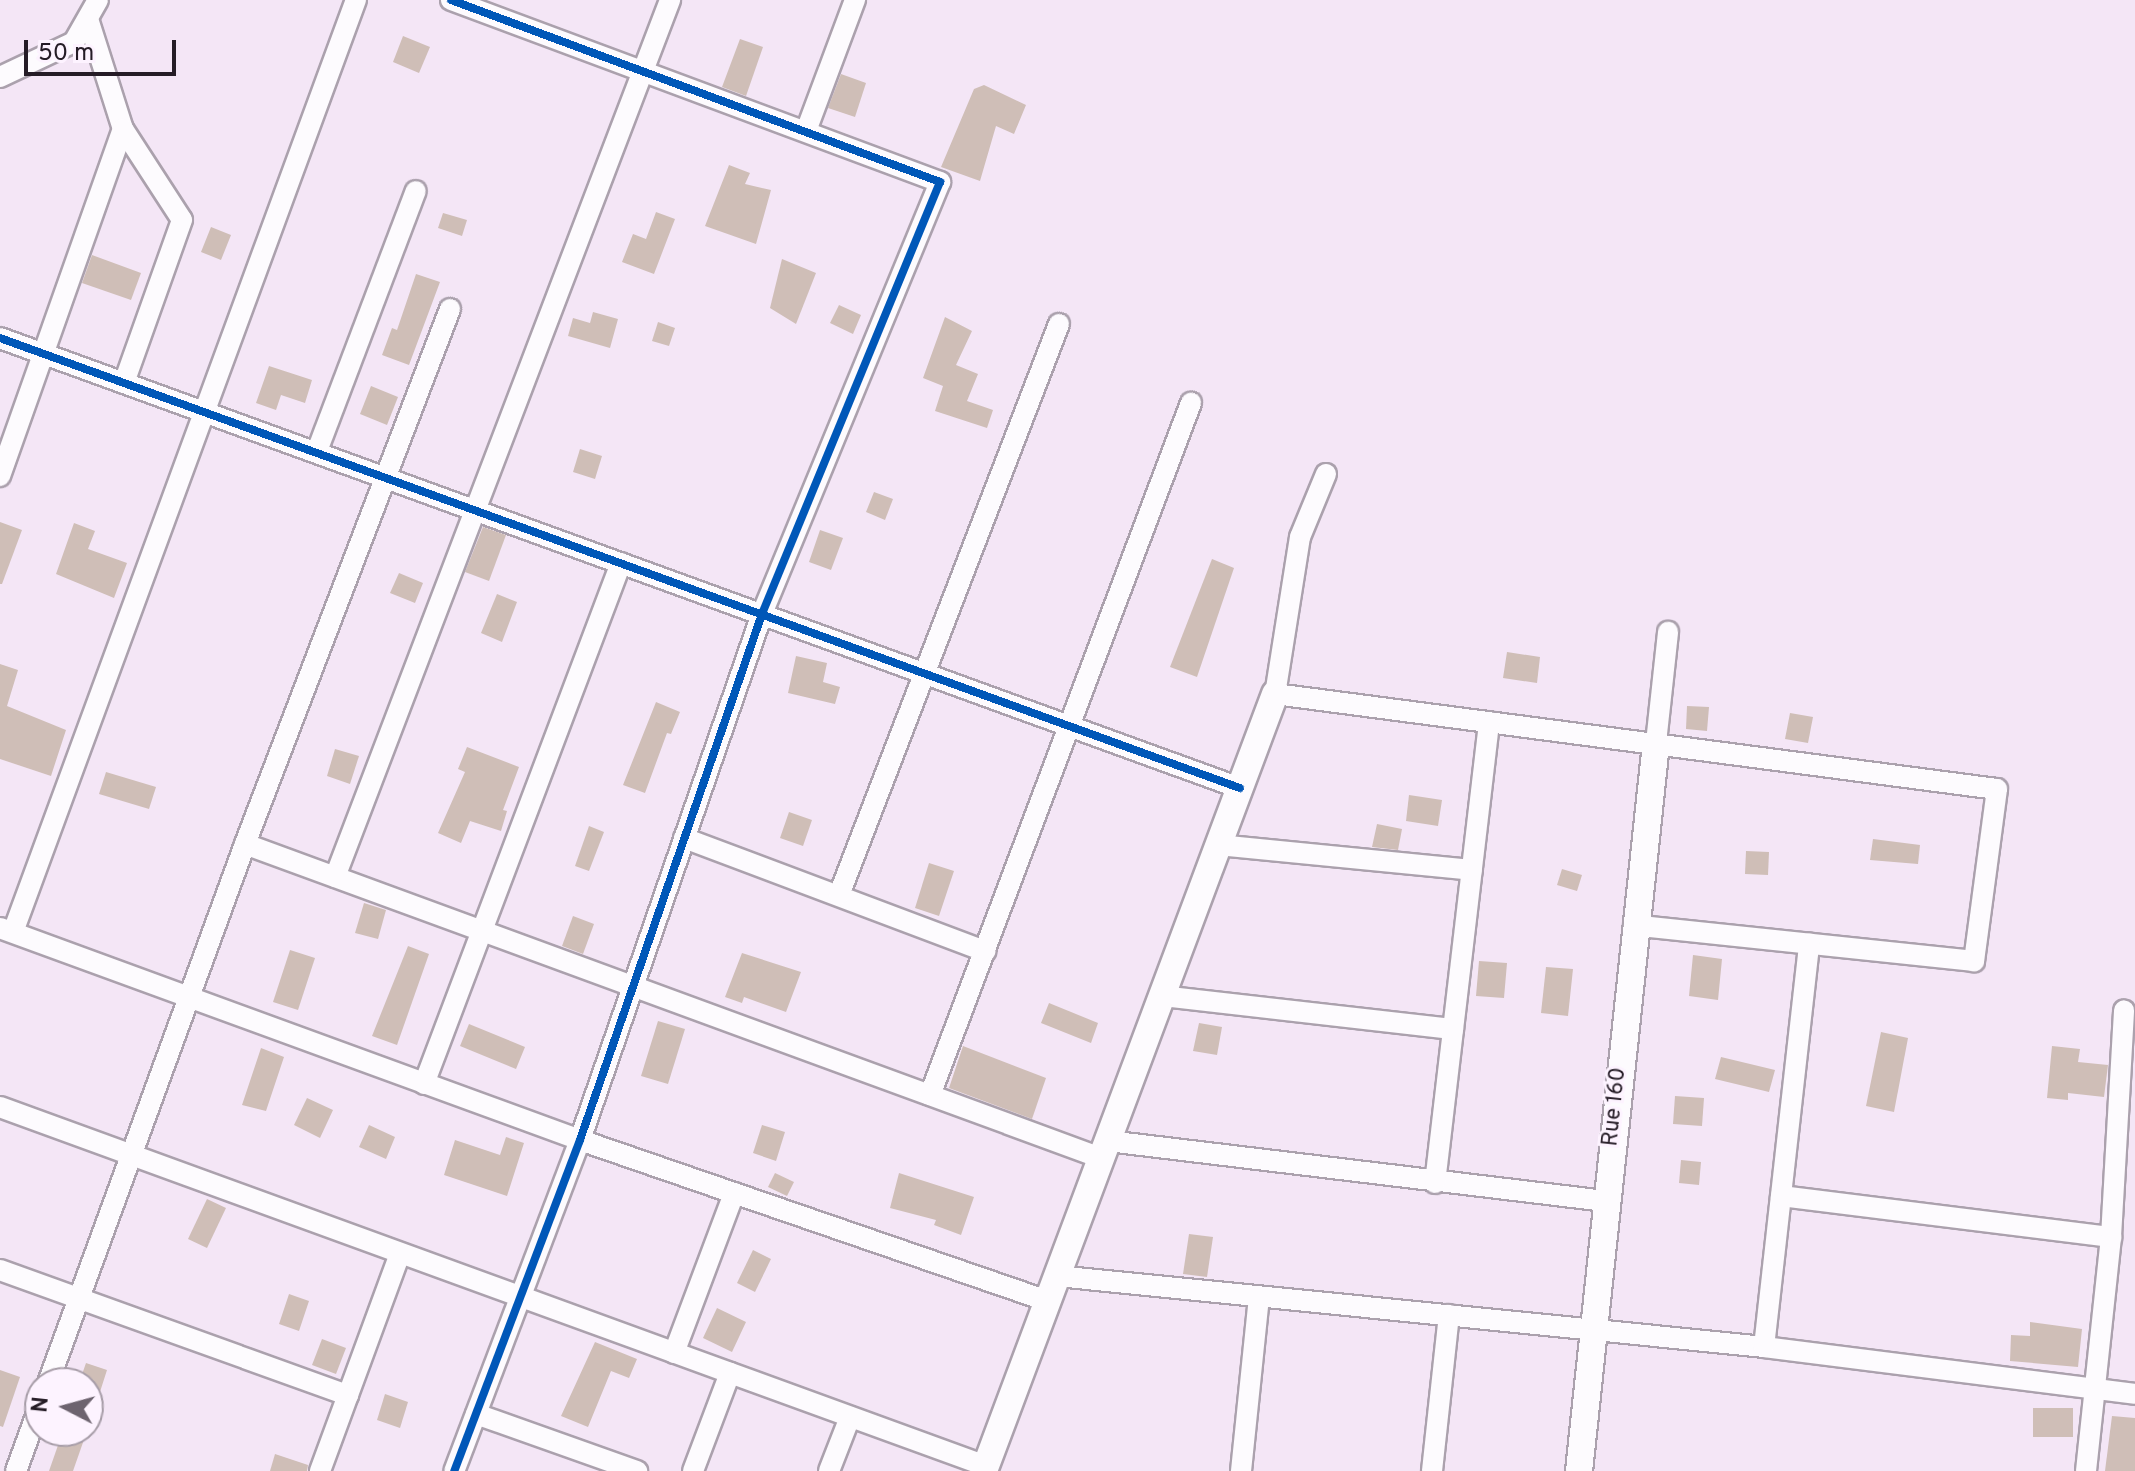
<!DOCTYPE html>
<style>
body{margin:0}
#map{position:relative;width:2135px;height:1471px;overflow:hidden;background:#f4e6f6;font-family:Overpass,sans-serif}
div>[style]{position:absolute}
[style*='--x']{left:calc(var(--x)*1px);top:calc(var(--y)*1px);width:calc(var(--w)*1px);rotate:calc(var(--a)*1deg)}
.building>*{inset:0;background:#cfbeb7}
.roads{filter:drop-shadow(2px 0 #aba1ad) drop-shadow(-2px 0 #aba1ad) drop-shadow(0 2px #aba1ad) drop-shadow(0 -2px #aba1ad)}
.minor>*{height:20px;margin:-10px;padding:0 10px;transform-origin:10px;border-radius:10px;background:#fdfbfe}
.tertiary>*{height:26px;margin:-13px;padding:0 13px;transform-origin:13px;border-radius:13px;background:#fdfbfe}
.cycleway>*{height:8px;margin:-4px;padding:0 4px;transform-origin:4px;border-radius:4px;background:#0057b8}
span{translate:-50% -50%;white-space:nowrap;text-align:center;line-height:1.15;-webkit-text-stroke:6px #fdf3ff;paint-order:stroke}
.street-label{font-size:22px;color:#251c26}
.north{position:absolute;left:24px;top:1367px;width:80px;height:80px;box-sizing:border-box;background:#fdf3ff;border:2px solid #a79da8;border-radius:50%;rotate:276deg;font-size:22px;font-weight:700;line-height:32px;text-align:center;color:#251c26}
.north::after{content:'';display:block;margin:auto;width:28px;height:36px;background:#6d636f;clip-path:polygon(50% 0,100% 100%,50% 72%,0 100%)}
.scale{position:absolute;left:24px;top:40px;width:152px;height:36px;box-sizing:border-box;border:4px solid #251c26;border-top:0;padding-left:10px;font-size:24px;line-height:28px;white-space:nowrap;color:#251c26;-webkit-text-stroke:6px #fdf3ff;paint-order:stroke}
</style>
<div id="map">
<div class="building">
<i style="clip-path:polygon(403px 36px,430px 47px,419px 73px,393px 62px)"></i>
<i style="clip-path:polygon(740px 39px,763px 47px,746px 96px,722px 87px)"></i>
<i style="clip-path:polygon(841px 74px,866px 83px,855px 117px,828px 108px)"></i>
<i style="clip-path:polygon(984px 85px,1026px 105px,1014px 134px,996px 126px,980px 181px,941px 167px,974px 89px)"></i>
<i style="clip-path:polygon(729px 165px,750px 173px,745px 184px,771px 190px,756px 244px,705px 226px)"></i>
<i style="clip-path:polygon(656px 212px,675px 219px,654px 274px,622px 262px,633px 234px,646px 239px)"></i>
<i style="clip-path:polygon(443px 213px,467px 220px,462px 236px,438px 228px)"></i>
<i style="clip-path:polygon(211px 227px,231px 235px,221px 260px,201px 252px)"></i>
<i style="clip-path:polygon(92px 255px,141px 273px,131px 300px,82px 283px)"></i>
<i style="clip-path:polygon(782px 259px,816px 273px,796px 324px,770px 308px)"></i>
<i style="clip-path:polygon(416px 274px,440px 282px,409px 365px,382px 355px,392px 328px,397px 330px)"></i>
<i style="clip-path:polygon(839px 305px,861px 315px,853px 334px,830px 323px)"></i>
<i style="clip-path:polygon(593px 312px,618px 319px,610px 348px,568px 336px,573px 318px,590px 323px)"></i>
<i style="clip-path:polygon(945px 317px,972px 331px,956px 365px,978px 374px,967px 401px,993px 410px,987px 428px,935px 411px,943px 386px,923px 378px)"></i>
<i style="clip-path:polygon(658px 322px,675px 328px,669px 346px,652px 341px)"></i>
<i style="clip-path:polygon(269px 366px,312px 380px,305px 403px,281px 395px,276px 410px,256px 403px)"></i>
<i style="clip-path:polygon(371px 386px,398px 397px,387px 425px,360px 414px)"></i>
<i style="clip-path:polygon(580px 449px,602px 456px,595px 479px,573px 472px)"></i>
<i style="clip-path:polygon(874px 492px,893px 499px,885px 520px,866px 512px)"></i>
<i style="clip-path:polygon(0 522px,22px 530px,2px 584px,0 584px)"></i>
<i style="clip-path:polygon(74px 523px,95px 531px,88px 549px,127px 563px,114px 598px,56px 574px)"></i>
<i style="clip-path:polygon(483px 527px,506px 535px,489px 581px,465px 572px)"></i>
<i style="clip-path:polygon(820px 530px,843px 538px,831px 570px,809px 562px)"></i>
<i style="clip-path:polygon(1212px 559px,1234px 568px,1197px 677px,1170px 667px)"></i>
<i style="clip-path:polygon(399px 573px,423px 583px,415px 603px,390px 593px)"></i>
<i style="clip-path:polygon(497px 594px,517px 602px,502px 642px,481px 633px)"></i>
<i style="clip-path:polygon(1507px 652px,1540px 657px,1537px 683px,1503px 678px)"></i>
<i style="clip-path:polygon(796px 656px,827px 663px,823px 682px,840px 687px,835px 704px,788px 693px)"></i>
<i style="clip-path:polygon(0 664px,18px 670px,7px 706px,66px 730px,51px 776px,0 759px)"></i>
<i style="clip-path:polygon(656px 702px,680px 712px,671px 734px,667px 733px,645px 793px,623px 785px)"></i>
<i style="clip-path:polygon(1687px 706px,1709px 707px,1707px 731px,1686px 729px)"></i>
<i style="clip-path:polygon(1790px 713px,1813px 717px,1808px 743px,1785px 739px)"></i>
<i style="clip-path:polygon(467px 747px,519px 767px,503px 810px,507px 811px,501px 831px,470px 821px,461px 843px,438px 833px,465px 772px,458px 769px)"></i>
<i style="clip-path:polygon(335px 749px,359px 756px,350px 784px,327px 776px)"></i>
<i style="clip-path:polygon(106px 772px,156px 787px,149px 809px,99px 794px)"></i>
<i style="clip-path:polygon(1409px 795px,1442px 800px,1438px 826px,1406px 821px)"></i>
<i style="clip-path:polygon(789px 812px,812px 820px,803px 846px,780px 838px)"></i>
<i style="clip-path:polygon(1377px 824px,1402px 829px,1398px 850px,1372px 847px)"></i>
<i style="clip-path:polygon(589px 826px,604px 832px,589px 871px,575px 866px)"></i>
<i style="clip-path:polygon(1873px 839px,1920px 845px,1918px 864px,1870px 860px)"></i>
<i style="clip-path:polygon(1746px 851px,1769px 852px,1768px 875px,1745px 874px)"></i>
<i style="clip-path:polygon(929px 863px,954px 871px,939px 916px,915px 908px)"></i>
<i style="clip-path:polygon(1562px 869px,1582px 875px,1577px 891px,1557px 885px)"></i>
<i style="clip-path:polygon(364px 903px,386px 910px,378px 939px,355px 933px)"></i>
<i style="clip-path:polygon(573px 916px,594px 924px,583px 954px,562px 946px)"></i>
<i style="clip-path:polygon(408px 946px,429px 954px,397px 1045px,372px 1036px)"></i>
<i style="clip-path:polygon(290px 950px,315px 958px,298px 1010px,273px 1002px)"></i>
<i style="clip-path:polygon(742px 953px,801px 972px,786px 1012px,744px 997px,742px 1003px,725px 997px)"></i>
<i style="clip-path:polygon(1693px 955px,1722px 959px,1718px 1000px,1689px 996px)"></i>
<i style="clip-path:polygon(1479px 961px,1507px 963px,1504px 998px,1476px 996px)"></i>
<i style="clip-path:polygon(1546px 967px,1573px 969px,1568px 1016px,1541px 1013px)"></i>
<i style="clip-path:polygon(1049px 1003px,1098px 1023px,1091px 1043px,1041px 1023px)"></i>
<i style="clip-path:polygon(658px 1021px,685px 1029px,668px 1084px,641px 1076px)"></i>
<i style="clip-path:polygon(1199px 1023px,1222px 1027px,1217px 1055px,1193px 1051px)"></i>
<i style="clip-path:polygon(469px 1024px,525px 1047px,516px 1069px,460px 1046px)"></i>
<i style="clip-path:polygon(1881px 1032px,1908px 1038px,1894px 1112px,1866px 1106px)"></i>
<i style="clip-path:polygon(963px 1046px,1046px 1078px,1032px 1119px,949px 1088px)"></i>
<i style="clip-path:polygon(2052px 1046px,2080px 1049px,2078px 1062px,2108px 1065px,2104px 1097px,2068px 1093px,2068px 1100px,2047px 1098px)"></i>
<i style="clip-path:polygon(261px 1048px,284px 1057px,266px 1111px,242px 1105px)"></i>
<i style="clip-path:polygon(1721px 1057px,1775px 1070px,1769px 1092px,1715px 1079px)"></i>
<i style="clip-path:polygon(1675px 1096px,1704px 1098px,1702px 1126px,1673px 1124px)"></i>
<i style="clip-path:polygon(307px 1098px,333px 1110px,320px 1138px,294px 1125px)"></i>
<i style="clip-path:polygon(369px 1125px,395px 1137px,386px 1159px,359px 1147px)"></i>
<i style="clip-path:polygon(762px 1125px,785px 1132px,776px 1161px,753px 1153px)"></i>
<i style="clip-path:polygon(506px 1137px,524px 1143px,507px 1196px,444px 1175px,455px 1140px,500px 1155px)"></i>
<i style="clip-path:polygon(1681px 1160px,1701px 1162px,1699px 1185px,1679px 1183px)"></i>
<i style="clip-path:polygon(775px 1173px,794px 1182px,787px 1196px,768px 1187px)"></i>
<i style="clip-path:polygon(899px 1173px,974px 1197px,961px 1235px,934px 1225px,936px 1220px,890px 1208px)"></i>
<i style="clip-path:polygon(207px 1199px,226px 1208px,207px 1248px,188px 1239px)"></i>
<i style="clip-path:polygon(1189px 1234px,1213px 1237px,1207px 1277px,1183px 1274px)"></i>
<i style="clip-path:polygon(753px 1250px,771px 1259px,755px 1292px,737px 1283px)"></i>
<i style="clip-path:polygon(289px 1294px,309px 1301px,299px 1331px,279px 1324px)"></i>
<i style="clip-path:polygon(717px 1308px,746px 1322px,732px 1352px,703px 1338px)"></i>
<i style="clip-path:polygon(2030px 1322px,2082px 1329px,2078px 1367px,2010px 1361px,2011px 1335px,2030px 1336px)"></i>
<i style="clip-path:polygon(322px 1339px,346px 1348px,336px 1374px,312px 1365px)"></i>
<i style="clip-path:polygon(595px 1342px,637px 1359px,629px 1378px,611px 1371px,588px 1427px,561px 1416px)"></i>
<i style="clip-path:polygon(86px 1363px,107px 1370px,91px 1420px,88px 1383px,79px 1383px)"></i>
<i style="clip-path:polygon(0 1370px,20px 1377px,3px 1427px,0 1426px)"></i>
<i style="clip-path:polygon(385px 1394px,408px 1402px,400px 1428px,377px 1420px)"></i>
<i style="clip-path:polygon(2033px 1408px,2073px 1408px,2073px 1437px,2033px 1437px)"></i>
<i style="clip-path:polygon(2112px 1416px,2135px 1418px,2135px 1471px,2105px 1471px)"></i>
<i style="clip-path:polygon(63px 1431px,87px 1431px,73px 1471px,49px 1471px)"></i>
<i style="clip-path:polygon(275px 1454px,308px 1465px,307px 1471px,270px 1471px)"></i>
</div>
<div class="roads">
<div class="minor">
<i style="--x:451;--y:0;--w:522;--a:20.41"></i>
<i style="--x:940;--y:182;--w:467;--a:112.4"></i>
<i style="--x:762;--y:614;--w:557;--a:109.09"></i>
<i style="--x:580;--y:1140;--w:354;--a:110.8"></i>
<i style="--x:89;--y:22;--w:112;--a:72.4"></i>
<i style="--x:123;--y:129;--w:108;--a:57"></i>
<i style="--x:182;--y:220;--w:173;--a:109.6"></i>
<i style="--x:0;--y:77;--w:82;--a:-25.3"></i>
<i style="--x:74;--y:42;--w:48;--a:-60.3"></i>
<i style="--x:806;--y:131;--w:140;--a:-69.5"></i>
<i style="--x:0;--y:338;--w:1319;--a:19.95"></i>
<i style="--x:317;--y:451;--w:278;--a:-69.2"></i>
<i style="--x:1326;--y:474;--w:68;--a:112.4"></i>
<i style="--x:1300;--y:537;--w:159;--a:99"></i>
<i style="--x:1275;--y:694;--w:728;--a:7.5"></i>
<i style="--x:1997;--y:789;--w:174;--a:97.6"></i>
<i style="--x:1974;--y:961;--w:342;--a:-174"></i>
<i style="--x:0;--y:476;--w:368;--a:-70.5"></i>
<i style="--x:1656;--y:743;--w:112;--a:-83.8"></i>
<i style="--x:684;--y:838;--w:322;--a:20.6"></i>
<i style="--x:245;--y:844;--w:912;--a:20.14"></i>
<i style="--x:1218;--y:845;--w:255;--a:5.6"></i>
<i style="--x:335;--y:877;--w:939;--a:-69.09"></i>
<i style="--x:839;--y:895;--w:612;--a:-68.93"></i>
<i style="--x:0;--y:928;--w:618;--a:20.08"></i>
<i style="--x:580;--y:1140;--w:495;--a:19"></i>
<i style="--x:13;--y:932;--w:993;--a:-69.8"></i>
<i style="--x:1162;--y:996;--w:293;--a:6.5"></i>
<i style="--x:424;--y:1084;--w:557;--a:-69.29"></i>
<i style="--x:930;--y:1095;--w:740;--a:-69.34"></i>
<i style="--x:0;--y:1107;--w:1049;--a:20.01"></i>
<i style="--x:1108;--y:1141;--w:501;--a:6.88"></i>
<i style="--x:1435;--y:1183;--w:464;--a:-83.3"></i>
<i style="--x:1781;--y:1196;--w:333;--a:7.1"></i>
<i style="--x:0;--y:1270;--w:370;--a:19.8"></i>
<i style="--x:1057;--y:1276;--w:711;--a:5.73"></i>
<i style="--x:1764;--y:1347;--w:374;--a:7.2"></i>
<i style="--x:1764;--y:1347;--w:406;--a:-83.6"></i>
<i style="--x:674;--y:1353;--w:171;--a:-69.4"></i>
<i style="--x:48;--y:1383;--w:574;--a:-69.92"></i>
<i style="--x:245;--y:844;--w:573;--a:-69.03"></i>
<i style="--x:476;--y:1414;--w:171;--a:19.5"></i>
<i style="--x:16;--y:1471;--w:70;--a:-70"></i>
<i style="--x:320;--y:1471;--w:232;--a:-69.8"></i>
<i style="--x:693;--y:1471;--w:105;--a:-69.3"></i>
<i style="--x:829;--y:1471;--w:58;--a:-68.7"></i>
<i style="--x:1241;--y:1471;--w:175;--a:-84.1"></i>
<i style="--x:1432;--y:1471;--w:157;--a:-83.8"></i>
<i style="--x:2086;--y:1471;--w:235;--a:-83.9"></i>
<i style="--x:2111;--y:1237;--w:227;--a:-86.7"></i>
</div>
<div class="tertiary">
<i style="--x:984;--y:1471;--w:830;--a:-69.47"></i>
<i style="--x:1579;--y:1471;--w:732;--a:-83.96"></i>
</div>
</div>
<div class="cycleway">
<i style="--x:451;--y:0;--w:522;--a:20.41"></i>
<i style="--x:940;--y:182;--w:467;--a:112.4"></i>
<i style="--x:762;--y:614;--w:557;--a:109.09"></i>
<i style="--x:580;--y:1140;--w:354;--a:110.8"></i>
<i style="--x:0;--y:338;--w:1319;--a:19.95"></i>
</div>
<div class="street-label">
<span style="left:1615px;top:1107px;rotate:-84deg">Rue 160</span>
</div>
<div class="north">N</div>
<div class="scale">50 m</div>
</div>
